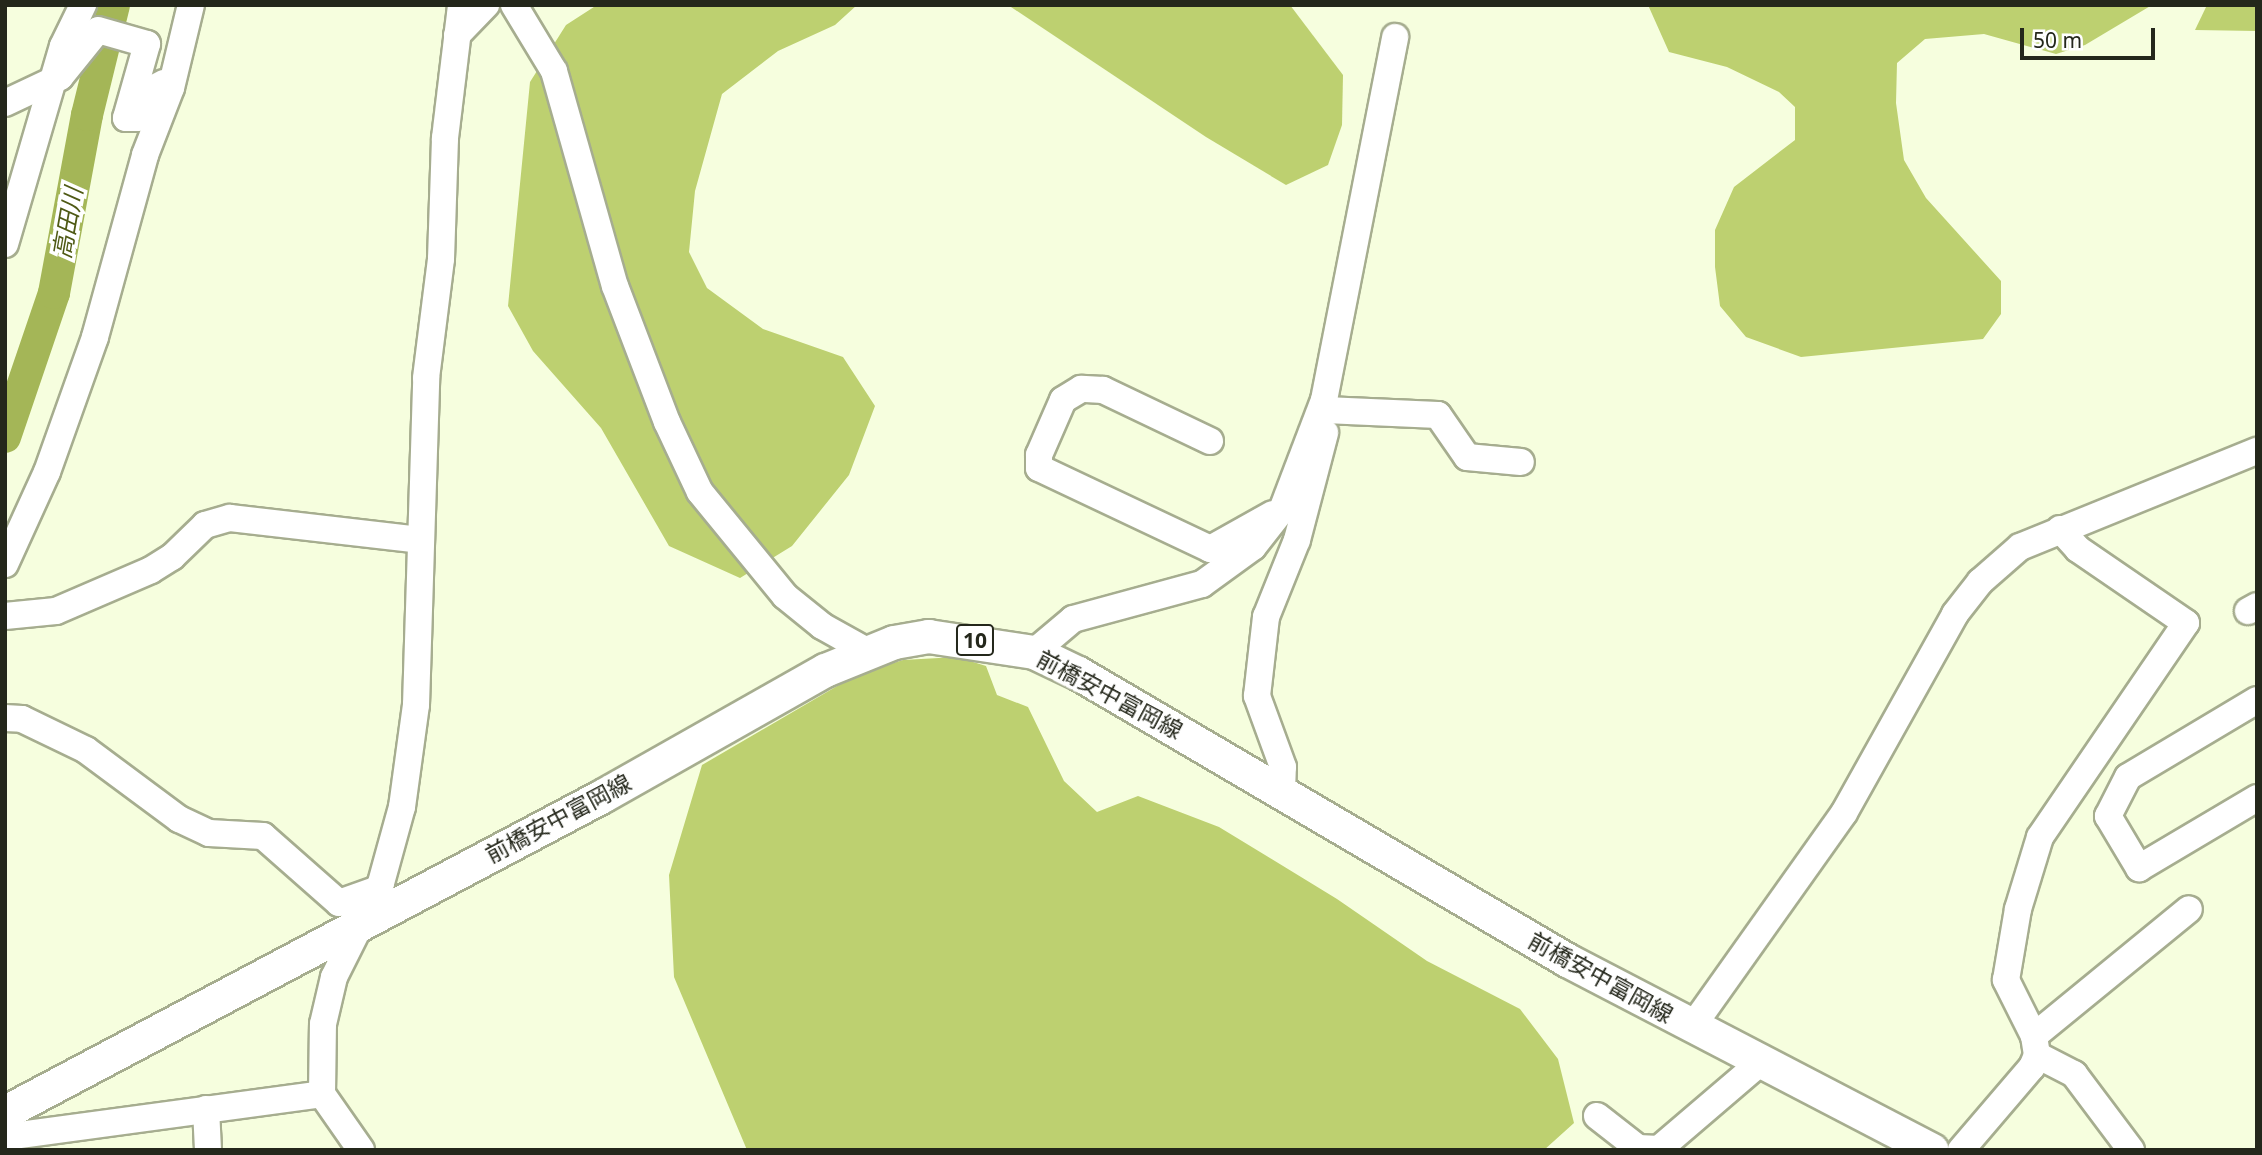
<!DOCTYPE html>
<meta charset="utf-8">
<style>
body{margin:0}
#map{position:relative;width:2262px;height:1155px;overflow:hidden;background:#f6fede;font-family:"Noto Sans","Noto Sans JP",sans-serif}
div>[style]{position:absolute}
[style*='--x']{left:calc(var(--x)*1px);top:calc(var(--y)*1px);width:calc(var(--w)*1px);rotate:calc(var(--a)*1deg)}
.forest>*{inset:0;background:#bdd070}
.river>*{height:32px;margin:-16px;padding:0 16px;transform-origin:16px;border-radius:16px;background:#a4b657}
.roads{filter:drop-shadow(2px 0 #a6ad8f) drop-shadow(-2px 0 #a6ad8f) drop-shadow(0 2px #a6ad8f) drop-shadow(0 -2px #a6ad8f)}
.minor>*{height:26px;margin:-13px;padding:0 13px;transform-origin:13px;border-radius:13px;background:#fff}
.major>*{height:33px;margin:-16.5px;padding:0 16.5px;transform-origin:16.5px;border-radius:16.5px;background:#fff}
span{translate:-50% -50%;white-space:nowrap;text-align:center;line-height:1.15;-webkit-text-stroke:7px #fff;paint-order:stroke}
.shield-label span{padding:2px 5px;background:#fff;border:2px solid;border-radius:5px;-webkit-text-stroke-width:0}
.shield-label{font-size:21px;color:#24271b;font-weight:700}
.street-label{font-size:23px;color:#24271b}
.water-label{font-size:24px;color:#4f5a15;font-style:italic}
.frame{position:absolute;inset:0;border:7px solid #24271b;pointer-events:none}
.scale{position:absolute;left:2020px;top:28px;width:135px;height:32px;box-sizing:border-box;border:4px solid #24271b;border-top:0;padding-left:9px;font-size:21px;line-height:24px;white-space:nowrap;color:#24271b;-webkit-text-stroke:5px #fff;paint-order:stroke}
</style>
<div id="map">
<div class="forest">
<i style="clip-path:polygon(597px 5px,857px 5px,835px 25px,778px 51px,722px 94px,695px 191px,689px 252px,707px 288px,763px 329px,843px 357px,875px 406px,849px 475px,792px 546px,740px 578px,669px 546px,601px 428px,533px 351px,508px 306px,530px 82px,566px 25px)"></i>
<i style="clip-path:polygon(1008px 5px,1290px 5px,1343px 75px,1342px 125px,1328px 165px,1286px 185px,1206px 137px)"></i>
<i style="clip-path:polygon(1648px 5px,2152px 5px,2085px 45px,2056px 54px,1984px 34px,1925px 39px,1897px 63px,1896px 103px,1904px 160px,1926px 198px,2001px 281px,2001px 314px,1983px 339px,1801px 357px,1746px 337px,1720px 306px,1715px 267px,1715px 230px,1734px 187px,1795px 140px,1795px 107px,1779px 92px,1727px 67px,1669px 52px)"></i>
<i style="clip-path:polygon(2207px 5px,2257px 5px,2257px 31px,2195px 30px)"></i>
<i style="clip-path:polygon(957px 657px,986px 666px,997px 695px,1028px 707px,1064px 781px,1097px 812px,1138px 796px,1219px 827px,1337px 899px,1427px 961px,1520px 1009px,1558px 1059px,1574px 1123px,1544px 1150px,747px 1150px,674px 977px,669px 875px,702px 765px,856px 675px,903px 660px)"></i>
</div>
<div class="river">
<i style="--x:5;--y:437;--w:152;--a:-71.2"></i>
<i style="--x:54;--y:293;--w:181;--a:-79.5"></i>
<i style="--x:87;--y:115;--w:113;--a:-76.2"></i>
</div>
<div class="roads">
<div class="minor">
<i style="--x:514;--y:5;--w:77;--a:58.8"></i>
<i style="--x:554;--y:71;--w:223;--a:74.2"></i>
<i style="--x:615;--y:286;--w:146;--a:69.1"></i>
<i style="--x:667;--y:422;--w:77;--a:64.8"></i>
<i style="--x:700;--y:492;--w:134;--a:50.7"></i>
<i style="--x:785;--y:596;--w:48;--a:39"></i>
<i style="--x:822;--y:626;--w:51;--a:29.1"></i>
<i style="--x:457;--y:35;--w:42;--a:-46"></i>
<i style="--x:5;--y:103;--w:61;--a:-25.3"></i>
<i style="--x:60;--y:77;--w:60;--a:-51"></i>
<i style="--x:98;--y:30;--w:51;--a:15.9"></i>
<i style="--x:147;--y:44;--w:77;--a:105.8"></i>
<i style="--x:126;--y:118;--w:11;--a:0"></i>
<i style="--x:137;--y:118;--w:36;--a:-58"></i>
<i style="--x:156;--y:87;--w:9;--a:-27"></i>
<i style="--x:5;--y:244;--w:206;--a:-73.7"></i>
<i style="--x:63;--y:46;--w:46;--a:-64"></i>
<i style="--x:1325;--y:410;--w:113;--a:2.5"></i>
<i style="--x:1438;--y:415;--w:51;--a:55.4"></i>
<i style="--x:1467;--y:457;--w:54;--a:5.3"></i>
<i style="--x:1210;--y:441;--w:119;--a:-154.5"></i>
<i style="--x:1103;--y:390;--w:22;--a:-177"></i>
<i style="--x:1081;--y:389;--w:21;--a:149"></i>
<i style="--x:1063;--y:400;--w:60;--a:113.6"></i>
<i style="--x:1039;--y:455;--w:13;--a:90"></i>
<i style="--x:1039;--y:468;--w:189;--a:25.3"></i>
<i style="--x:1210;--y:549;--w:72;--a:-29.1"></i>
<i style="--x:5;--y:564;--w:101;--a:-65.5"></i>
<i style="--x:47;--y:472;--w:143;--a:-70.4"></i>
<i style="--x:95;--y:337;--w:189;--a:-74.6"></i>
<i style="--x:145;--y:155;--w:72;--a:-68.8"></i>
<i style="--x:171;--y:88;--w:85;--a:-76.5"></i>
<i style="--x:2248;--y:611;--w:10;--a:-29"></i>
<i style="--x:5;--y:616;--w:51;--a:-5.6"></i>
<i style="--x:56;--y:611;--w:103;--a:-23.3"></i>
<i style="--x:151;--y:570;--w:25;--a:-32"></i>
<i style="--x:172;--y:557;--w:46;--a:-44.1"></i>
<i style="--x:205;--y:525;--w:26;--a:-16"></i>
<i style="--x:230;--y:518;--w:191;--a:6.6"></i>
<i style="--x:1034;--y:652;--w:51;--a:-40.2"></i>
<i style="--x:1073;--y:619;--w:134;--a:-15.2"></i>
<i style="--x:1202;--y:584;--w:63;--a:-36"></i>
<i style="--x:1253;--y:547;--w:47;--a:-51.9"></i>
<i style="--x:1282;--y:510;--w:118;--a:-69.1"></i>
<i style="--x:1324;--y:400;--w:370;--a:-78.9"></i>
<i style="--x:2257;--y:700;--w:150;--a:149.2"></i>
<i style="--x:2128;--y:777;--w:44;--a:117.1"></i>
<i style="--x:2108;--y:816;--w:61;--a:59.2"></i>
<i style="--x:2139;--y:868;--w:137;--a:-30.7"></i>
<i style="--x:5;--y:718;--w:17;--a:3"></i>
<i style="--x:22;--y:719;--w:71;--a:25.8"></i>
<i style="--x:86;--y:750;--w:116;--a:36.6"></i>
<i style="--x:179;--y:819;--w:33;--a:25"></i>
<i style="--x:209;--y:833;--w:54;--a:3.2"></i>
<i style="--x:263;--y:836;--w:101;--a:41.4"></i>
<i style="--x:339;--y:903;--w:41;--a:-19.7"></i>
<i style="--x:1282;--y:792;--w:25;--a:-88"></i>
<i style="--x:1283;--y:767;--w:76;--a:-110.1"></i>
<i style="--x:1257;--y:696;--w:80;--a:-83.5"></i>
<i style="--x:1266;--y:617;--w:83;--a:-68.1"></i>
<i style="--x:1297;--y:540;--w:111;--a:-75.3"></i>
<i style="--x:1692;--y:1027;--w:262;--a:-54.6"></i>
<i style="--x:1844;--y:813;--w:228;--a:-60.8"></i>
<i style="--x:1955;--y:614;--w:41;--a:-52"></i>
<i style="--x:1980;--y:582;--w:53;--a:-41.2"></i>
<i style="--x:2020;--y:547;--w:256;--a:-22.1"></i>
<i style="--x:2034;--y:1036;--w:200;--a:-39.3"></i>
<i style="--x:2037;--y:1055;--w:42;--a:27.2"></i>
<i style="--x:2074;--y:1074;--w:95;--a:53.1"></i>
<i style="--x:206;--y:1109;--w:41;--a:87.2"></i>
<i style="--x:1597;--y:1116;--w:52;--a:38"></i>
<i style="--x:1638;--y:1148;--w:21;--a:3"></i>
<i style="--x:1659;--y:1149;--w:134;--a:-40.5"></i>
<i style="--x:5;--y:1137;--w:320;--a:-7.7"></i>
<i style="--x:361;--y:1150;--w:68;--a:-124.9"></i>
<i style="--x:322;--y:1094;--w:70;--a:-89.2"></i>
<i style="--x:323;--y:1024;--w:48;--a:-76.8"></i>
<i style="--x:334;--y:977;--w:105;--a:-63.4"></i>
<i style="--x:381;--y:883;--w:79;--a:-74.6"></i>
<i style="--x:402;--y:807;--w:103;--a:-82.2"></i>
<i style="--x:416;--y:705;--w:327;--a:-88.2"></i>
<i style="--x:426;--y:378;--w:120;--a:-82.8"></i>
<i style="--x:441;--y:259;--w:121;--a:-88.1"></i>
<i style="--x:445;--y:138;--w:134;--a:-83.1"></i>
<i style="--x:1961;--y:1150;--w:109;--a:-49.5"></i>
<i style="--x:2032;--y:1067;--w:13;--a:-67"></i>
<i style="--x:2037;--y:1055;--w:19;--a:-99"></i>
<i style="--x:2034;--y:1036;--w:63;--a:-116.6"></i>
<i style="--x:2006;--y:980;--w:72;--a:-80.4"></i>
<i style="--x:2018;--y:909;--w:75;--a:-73"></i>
<i style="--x:2040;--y:837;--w:259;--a:-55.7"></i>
<i style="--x:2186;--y:623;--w:131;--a:-145.6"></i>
<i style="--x:2078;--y:549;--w:27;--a:-132"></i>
</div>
<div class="major">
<i style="--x:5;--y:1112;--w:675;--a:-27.89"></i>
<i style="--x:602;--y:796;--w:256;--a:-29.5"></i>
<i style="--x:825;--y:670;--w:74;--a:-22.1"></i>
<i style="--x:894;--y:642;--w:35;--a:-10"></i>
<i style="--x:928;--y:636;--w:107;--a:8.6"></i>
<i style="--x:1034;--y:652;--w:49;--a:25.5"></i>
<i style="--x:1078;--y:673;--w:567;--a:30.41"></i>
<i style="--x:1567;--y:960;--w:411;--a:27.5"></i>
</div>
</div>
<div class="shield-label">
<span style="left:975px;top:640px">10</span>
</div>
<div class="street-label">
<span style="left:1110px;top:694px;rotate:28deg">前橋安中富岡線</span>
<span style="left:558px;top:818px;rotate:-28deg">前橋安中富岡線</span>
<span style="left:1601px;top:977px;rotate:29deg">前橋安中富岡線</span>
</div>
<div class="water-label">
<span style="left:67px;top:223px;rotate:-80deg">高田川</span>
</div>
<div class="frame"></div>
<div class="scale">50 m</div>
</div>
